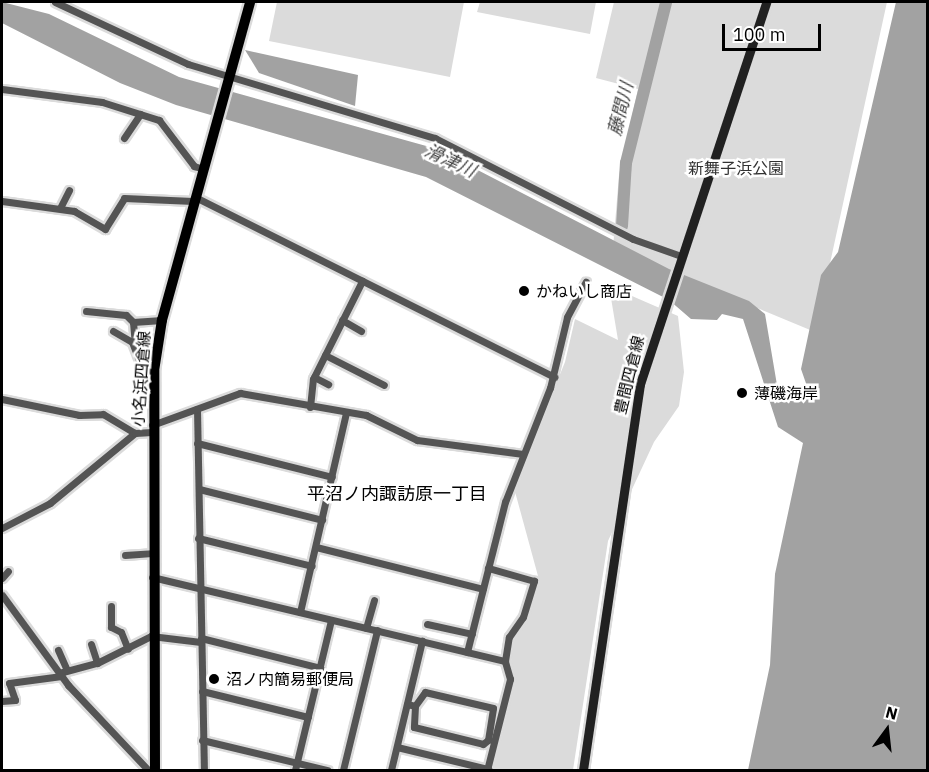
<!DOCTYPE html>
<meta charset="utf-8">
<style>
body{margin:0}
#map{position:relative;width:929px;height:772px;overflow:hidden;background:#fff;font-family:"IBM Plex Sans","Noto Sans JP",sans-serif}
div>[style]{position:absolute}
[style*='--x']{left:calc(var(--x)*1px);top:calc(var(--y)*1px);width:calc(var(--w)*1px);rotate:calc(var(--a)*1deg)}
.green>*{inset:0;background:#dbdbdb}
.water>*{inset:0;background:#a2a2a2}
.river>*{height:12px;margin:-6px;padding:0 6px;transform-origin:6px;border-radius:6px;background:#a2a2a2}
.roads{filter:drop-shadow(2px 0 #dbdbdb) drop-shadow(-2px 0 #dbdbdb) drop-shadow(0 2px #dbdbdb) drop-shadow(0 -2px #dbdbdb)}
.minor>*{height:7px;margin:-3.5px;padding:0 3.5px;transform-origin:3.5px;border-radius:3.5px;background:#545454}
.secondary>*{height:9px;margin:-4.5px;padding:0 4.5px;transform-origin:4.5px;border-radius:4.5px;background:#212121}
.primary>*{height:10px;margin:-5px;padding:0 5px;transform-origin:5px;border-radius:5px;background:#000}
.dots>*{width:16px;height:16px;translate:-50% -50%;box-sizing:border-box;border:3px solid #fff;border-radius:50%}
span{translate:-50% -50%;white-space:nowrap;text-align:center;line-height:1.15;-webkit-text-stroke:5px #fff;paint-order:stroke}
.park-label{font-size:16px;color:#323232}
.poi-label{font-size:16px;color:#000}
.left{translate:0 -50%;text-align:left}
.street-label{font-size:16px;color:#000}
.water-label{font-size:18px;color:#434343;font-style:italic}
.neighbourhood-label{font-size:18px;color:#000}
.frame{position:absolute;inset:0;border:3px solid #000;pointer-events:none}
.north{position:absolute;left:857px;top:700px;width:60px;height:60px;-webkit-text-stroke:4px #fff;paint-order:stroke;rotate:15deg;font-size:16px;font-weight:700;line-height:24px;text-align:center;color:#000}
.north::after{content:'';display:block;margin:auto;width:21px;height:27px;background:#000;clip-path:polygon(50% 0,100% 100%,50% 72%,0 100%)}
.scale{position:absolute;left:722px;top:24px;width:99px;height:27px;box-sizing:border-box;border:3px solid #000;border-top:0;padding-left:8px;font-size:18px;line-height:21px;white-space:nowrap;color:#000;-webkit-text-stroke:4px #fff;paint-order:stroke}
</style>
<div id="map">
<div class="green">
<i style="clip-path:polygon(277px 2px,464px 2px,450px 77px,269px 41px)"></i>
<i style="clip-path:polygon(480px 2px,596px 2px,590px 34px,477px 12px)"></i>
<i style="clip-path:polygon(614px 2px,887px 2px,815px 332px,613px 248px,619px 175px,638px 89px,596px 78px)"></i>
<i style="clip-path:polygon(609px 286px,678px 316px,684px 372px,679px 406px,654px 442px,608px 541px,573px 770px,488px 770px,514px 677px,510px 660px,514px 636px,527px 617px,538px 576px,514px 488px,565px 362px,575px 319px,618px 340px)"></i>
</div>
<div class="water">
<i style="clip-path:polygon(2px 2px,49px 14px,179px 77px,437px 149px,669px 269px,749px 301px,765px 314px,777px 385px,789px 399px,809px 392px,801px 369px,821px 275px,838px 252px,896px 2px,927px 2px,927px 770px,748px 770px,770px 665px,775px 574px,803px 443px,778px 427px,743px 319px,722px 314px,717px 320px,691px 319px,669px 300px,426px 177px,176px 105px,120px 83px,2px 23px)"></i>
<i style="clip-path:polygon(245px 50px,358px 75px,355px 106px,259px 73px)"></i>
</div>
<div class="river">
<i style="--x:622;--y:226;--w:63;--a:-86.4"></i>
<i style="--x:626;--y:163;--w:166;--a:-76"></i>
</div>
<div class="roads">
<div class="minor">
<i style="--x:55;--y:2;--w:147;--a:25"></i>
<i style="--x:188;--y:64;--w:258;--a:16.7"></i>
<i style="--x:435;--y:138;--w:222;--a:27"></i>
<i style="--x:633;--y:239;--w:51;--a:19.5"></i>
<i style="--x:2;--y:89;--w:101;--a:7.4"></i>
<i style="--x:102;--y:102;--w:60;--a:17.5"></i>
<i style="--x:159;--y:120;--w:58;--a:52.7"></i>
<i style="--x:194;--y:166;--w:9;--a:18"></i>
<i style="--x:124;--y:138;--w:29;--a:-56"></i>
<i style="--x:195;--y:197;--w:402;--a:26.6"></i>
<i style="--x:2;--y:201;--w:73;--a:7.9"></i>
<i style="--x:74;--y:211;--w:36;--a:30"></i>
<i style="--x:105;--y:229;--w:36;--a:-58"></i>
<i style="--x:124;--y:198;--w:69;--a:2.5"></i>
<i style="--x:60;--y:208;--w:20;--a:-63"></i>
<i style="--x:86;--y:311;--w:40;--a:5.7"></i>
<i style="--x:126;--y:315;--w:10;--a:45"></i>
<i style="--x:133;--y:322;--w:29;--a:-4"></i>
<i style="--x:342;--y:320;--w:22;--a:30"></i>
<i style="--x:133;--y:322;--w:24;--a:85"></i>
<i style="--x:113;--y:331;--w:22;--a:30"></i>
<i style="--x:132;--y:342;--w:26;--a:69"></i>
<i style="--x:141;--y:366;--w:14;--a:21"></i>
<i style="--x:325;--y:355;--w:66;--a:27"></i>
<i style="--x:314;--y:377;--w:16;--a:27"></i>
<i style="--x:2;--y:399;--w:79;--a:11.7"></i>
<i style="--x:79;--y:415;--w:24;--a:-2"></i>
<i style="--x:103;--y:414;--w:37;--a:31"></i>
<i style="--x:310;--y:407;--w:28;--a:-84"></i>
<i style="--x:313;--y:379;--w:110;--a:-63.4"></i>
<i style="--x:197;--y:409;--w:361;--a:88.9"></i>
<i style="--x:152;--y:425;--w:94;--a:-20"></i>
<i style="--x:240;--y:393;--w:128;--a:9.9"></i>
<i style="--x:366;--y:415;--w:57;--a:26.1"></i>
<i style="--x:417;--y:440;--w:107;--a:7.5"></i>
<i style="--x:197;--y:443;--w:139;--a:14.1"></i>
<i style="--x:199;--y:489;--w:127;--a:14.1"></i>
<i style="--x:2;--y:528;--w:54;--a:-27.5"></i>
<i style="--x:50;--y:503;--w:110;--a:-39.5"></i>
<i style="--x:135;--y:433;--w:17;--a:-3"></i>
<i style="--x:198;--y:538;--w:117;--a:13.8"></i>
<i style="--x:316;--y:547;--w:172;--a:14.1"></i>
<i style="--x:125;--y:555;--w:27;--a:-4"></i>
<i style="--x:152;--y:577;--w:363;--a:13.4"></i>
<i style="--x:2;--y:578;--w:9;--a:-49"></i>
<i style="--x:2;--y:595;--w:112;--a:53.7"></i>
<i style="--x:68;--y:685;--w:117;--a:46.7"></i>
<i style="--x:111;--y:606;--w:21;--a:90"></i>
<i style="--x:111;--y:627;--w:11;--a:27"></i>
<i style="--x:121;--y:632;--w:18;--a:68"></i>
<i style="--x:300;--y:612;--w:205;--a:-77"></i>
<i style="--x:427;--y:624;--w:46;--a:12.5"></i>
<i style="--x:366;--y:628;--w:29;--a:-74"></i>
<i style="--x:201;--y:638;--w:123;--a:14.1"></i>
<i style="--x:91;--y:644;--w:20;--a:72"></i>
<i style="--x:58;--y:650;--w:22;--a:66"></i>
<i style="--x:467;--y:652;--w:155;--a:-75.8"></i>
<i style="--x:505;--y:502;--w:123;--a:-68.5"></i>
<i style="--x:550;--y:388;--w:73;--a:-76.5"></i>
<i style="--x:567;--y:317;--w:40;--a:-62"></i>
<i style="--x:59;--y:673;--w:39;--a:-15"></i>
<i style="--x:97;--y:663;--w:60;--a:-26.6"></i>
<i style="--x:151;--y:636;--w:50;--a:6.8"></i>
<i style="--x:202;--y:691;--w:109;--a:13.8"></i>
<i style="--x:2;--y:701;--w:13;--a:-4"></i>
<i style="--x:15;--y:700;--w:18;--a:-109"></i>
<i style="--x:9;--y:683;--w:53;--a:-7.5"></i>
<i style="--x:407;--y:704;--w:8;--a:14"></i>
<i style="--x:415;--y:706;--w:21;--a:93"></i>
<i style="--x:414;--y:727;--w:71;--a:13.8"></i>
<i style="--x:483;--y:744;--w:6;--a:-39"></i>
<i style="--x:488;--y:740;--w:32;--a:-81"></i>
<i style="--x:493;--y:708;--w:70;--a:-166.8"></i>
<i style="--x:425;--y:692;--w:17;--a:126"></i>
<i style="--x:202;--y:740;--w:129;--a:13.5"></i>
<i style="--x:397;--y:747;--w:94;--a:13.6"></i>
<i style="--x:295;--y:770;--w:154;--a:-76.5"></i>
<i style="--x:343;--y:770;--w:144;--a:-76.3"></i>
<i style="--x:391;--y:770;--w:133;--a:-76.5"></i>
<i style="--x:487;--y:770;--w:94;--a:-75.8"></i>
<i style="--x:510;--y:679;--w:19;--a:-106"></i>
<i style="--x:505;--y:661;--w:24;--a:-81"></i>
<i style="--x:509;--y:637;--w:24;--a:-55"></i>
<i style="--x:523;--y:617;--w:38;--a:-73"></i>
<i style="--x:534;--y:581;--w:48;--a:-164.2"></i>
</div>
<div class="secondary">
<i style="--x:583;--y:770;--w:390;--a:-81.6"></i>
<i style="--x:640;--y:384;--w:402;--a:-71.7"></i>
</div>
<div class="primary">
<i style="--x:155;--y:770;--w:399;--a:-90.1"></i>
<i style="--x:154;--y:371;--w:52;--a:-81.1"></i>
<i style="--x:162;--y:320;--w:330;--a:-74.5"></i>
</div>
</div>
<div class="dots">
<i style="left:524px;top:291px;background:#000"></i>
<i style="left:742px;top:393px;background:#000"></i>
<i style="left:214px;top:679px;background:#000"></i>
</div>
<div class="park-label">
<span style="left:736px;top:168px">新舞子浜公園</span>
</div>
<div class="poi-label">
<span class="left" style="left:536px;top:291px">かねいし商店</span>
<span class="left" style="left:754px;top:393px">薄磯海岸</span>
<span class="left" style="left:226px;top:679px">沼ノ内簡易郵便局</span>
</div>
<div class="street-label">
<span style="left:629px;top:375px;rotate:-76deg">豊間四倉線</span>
<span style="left:141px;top:379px;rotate:-86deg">小名浜四倉線</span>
</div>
<div class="water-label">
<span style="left:621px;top:109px;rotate:-76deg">藤間川</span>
<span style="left:450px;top:161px;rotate:25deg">滑津川</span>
</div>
<div class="neighbourhood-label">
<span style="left:397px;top:494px">平沼ノ内諏訪原一丁目</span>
</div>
<div class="frame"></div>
<div class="north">N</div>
<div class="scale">100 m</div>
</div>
